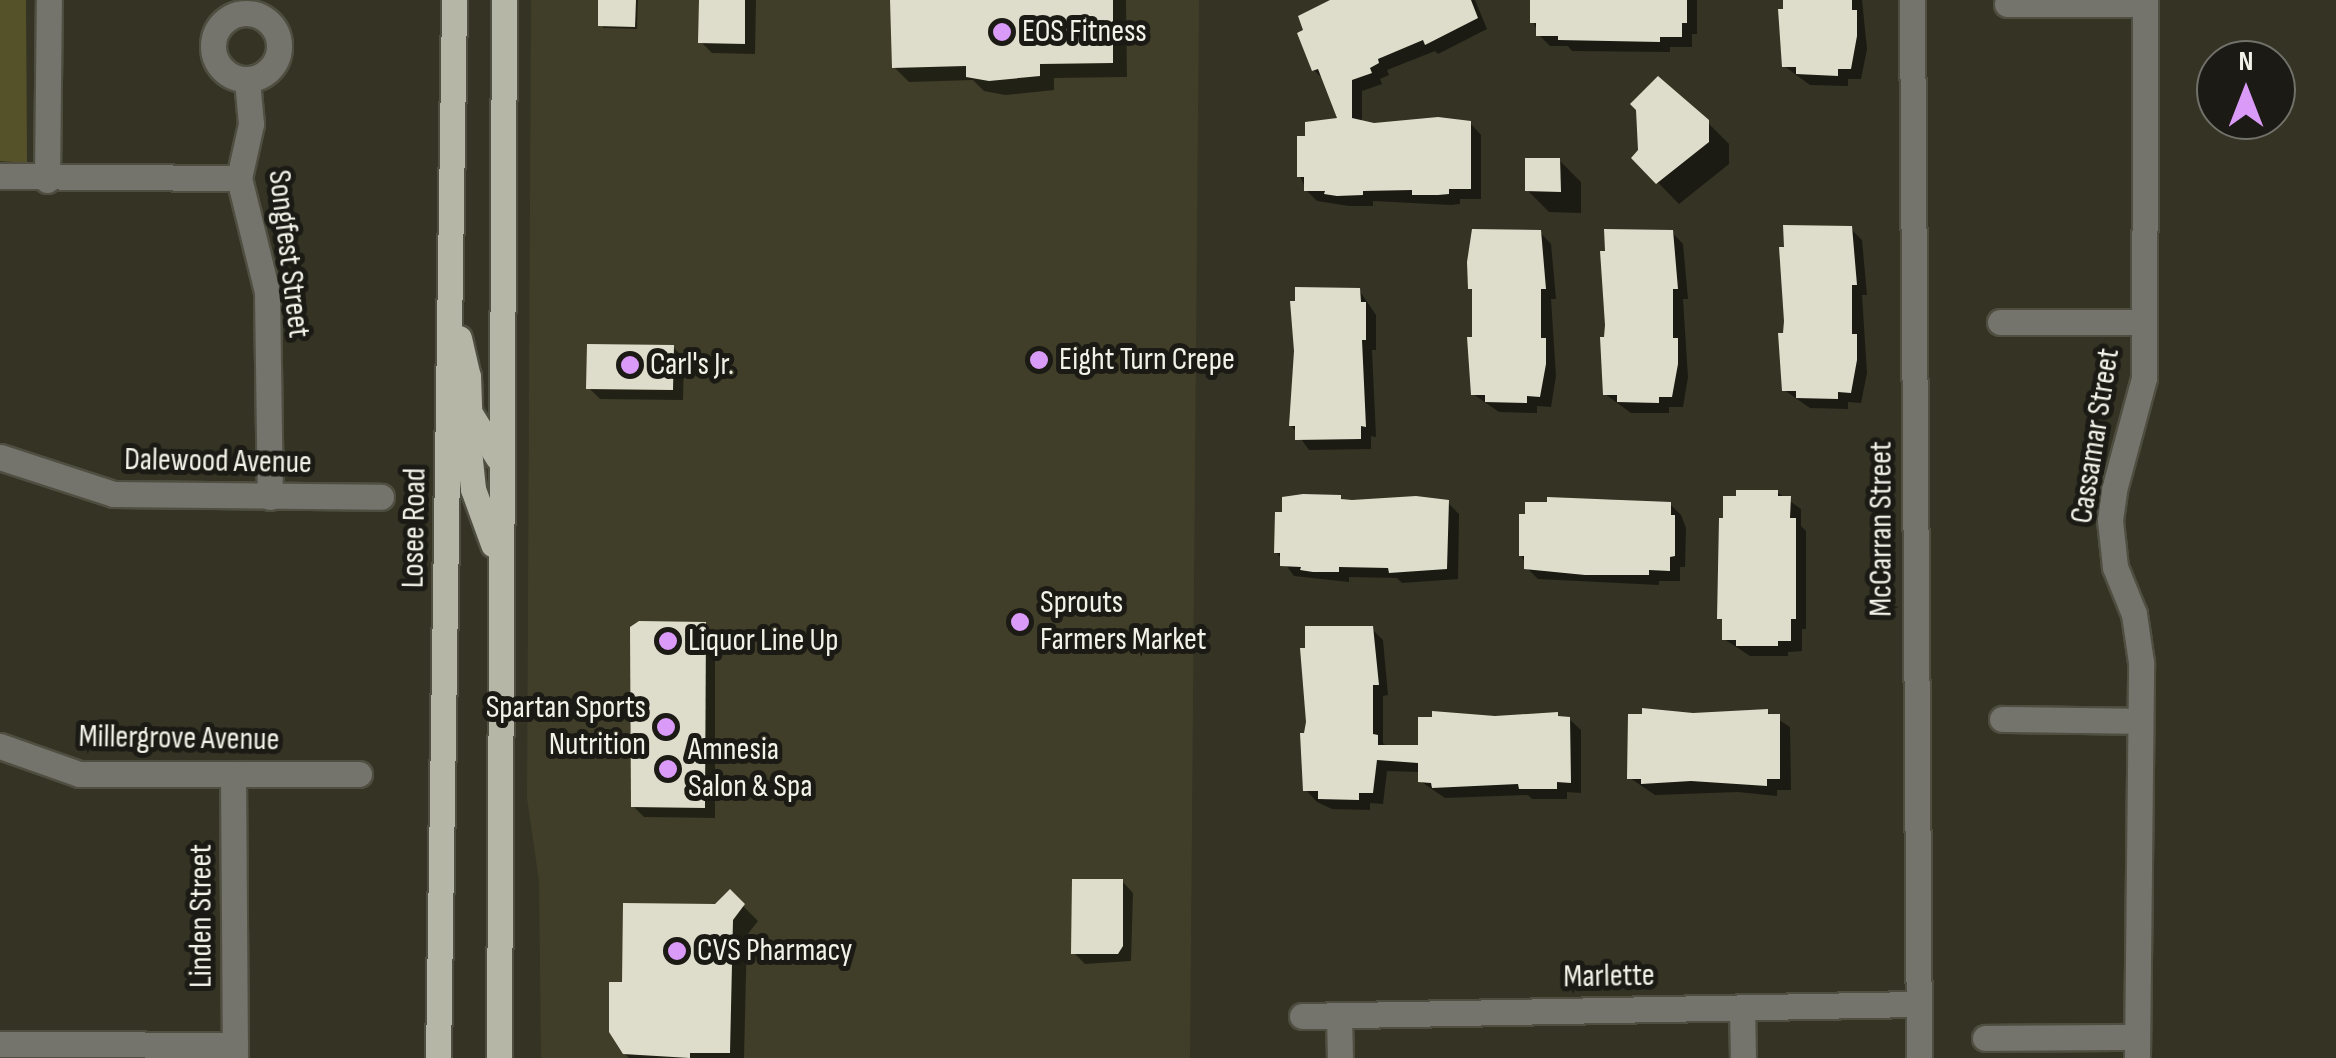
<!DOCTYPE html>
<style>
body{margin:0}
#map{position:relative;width:2336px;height:1058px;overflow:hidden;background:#343324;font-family:"Sofia Sans Condensed",sans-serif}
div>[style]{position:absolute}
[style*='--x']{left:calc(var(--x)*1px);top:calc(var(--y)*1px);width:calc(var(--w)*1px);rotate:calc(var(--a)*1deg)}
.built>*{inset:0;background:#403e29}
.green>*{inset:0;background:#55522a}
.shadow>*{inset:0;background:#0007}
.building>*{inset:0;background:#deddcb}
.roads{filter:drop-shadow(2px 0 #4f4e40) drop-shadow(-2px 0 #4f4e40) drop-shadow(0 2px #4f4e40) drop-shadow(0 -2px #4f4e40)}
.minor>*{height:25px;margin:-12.5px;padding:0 12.5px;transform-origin:12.5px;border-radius:12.5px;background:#74746d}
.minor>.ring{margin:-12.5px;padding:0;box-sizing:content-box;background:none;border:25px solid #74746d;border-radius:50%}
.major>*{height:25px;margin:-12.5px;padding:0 12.5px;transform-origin:12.5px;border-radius:12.5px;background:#b6b6a7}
.dots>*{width:28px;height:28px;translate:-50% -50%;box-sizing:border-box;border:5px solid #1b1a14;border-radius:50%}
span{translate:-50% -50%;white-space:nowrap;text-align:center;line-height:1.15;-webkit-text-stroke:10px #1b1a14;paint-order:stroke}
.poi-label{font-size:32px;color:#f2f2e9}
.left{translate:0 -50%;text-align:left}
.right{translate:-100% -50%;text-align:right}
.street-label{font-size:32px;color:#f2f2e9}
.north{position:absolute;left:2196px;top:40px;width:100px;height:100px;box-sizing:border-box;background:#1b1a14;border:2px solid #717069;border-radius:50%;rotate:0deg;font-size:28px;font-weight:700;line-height:40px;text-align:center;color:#f2f2e9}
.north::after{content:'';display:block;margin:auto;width:35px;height:45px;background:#da9af7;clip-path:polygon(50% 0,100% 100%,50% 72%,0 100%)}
</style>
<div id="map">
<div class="built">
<i style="clip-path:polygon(531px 0,1199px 0,1190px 1058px,541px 1058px,539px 881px,527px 798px)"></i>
</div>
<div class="green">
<i style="clip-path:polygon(0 0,26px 0,27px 163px,0 161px)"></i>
</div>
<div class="shadow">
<i style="clip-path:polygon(601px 0,638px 0,637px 29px,603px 28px)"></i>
<i style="clip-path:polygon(701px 0,756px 0,755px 54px,712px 53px,701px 42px)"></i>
<i style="clip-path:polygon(892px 0,1126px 0,1127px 77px,1054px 78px,1054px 90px,1005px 95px,984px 91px,973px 80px,909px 82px,894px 67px)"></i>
<i style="clip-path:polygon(1338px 0,1475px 0,1487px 29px,1438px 54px,1435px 51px,1387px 70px,1389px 75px,1380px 79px,1382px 84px,1362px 91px,1362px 123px,1470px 123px,1481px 135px,1481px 199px,1460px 199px,1460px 204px,1451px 205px,1373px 201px,1373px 206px,1349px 206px,1317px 201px,1306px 190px,1300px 176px,1340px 120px,1325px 81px,1314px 70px)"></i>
<i style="clip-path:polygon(1533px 0,1697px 0,1697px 34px,1692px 34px,1692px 47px,1670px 47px,1670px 52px,1572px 51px,1568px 46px,1550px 46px,1539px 35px,1533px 22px)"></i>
<i style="clip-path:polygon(1786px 0,1862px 0,1867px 49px,1861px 79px,1848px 79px,1848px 86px,1810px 85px,1784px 66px)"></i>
<i style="clip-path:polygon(1707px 122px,1729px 144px,1729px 164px,1679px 204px,1634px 158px)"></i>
<i style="clip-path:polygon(1559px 160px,1581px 182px,1581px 213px,1549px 212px,1527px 190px)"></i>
<i style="clip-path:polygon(1850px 228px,1862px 240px,1867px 295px,1862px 295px,1867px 373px,1861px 403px,1848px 402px,1848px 409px,1810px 408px,1784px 390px,1785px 336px)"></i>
<i style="clip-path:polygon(1540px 232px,1551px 244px,1556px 299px,1551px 299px,1556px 376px,1551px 407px,1537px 406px,1537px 413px,1499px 412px,1473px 394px,1475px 292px,1470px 288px)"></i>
<i style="clip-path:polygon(1672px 232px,1683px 244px,1688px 299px,1683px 299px,1688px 377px,1683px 407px,1669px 407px,1669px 413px,1631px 413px,1605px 394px)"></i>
<i style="clip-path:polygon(1359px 290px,1376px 315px,1376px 350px,1372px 350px,1376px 437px,1371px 436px,1371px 449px,1309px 450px,1291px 425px)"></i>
<i style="clip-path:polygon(673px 347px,684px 358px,683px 400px,600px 399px,589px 388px)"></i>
<i style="clip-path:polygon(1777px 492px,1801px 509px,1801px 526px,1806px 531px,1806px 629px,1802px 629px,1802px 651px,1788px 652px,1788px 656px,1750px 656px,1724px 639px,1725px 623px,1720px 618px)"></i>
<i style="clip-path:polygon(1340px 497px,1344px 501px,1448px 503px,1459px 514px,1458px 579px,1402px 583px,1397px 578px,1349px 577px,1349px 582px,1294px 576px,1276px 552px)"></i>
<i style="clip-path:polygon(1610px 499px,1670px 504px,1681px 515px,1686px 528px,1685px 567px,1680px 567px,1680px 581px,1659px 581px,1659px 585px,1538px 579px,1527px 568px,1521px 555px,1527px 504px)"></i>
<i style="clip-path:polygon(704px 624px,715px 635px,715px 818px,644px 817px,633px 806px)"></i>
<i style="clip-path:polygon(1372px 629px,1383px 640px,1388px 695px,1383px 696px,1383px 743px,1387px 747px,1420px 747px,1569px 719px,1581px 730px,1581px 793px,1567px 792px,1567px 799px,1532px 799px,1528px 795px,1445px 798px,1420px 781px,1420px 772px,1387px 771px,1383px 804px,1370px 803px,1370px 810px,1332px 809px,1317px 802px,1306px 790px)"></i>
<i style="clip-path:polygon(1767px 712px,1790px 727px,1791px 790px,1777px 790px,1777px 796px,1738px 792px,1655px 795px,1630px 778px,1693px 715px)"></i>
<i style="clip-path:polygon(1122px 881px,1133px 893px,1131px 961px,1085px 964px,1074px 953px)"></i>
<i style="clip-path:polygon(730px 893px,758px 921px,747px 935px,744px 1058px,629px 1058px,620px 1049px,625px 984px)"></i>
</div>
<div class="building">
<i style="clip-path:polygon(598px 0,636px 0,635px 27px,598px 26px)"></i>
<i style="clip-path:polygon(699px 0,745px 0,745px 44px,698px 43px)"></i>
<i style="clip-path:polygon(890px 0,1113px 0,1113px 63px,1040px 64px,1040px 76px,989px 81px,966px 77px,966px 66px,892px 68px)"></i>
<i style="clip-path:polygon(1330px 0,1471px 0,1478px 18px,1425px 45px,1423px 40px,1378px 59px,1379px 63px,1370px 68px,1372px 73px,1352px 80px,1352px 118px,1374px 123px,1438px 117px,1471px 121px,1471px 189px,1449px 189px,1449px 194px,1438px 195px,1412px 195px,1412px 190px,1363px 191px,1363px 195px,1337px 196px,1324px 194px,1325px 191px,1304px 191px,1304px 177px,1297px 177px,1297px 136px,1305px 136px,1305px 122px,1337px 118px,1318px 69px,1312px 71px,1297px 33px,1303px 30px,1298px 16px)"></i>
<i style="clip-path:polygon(1530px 0,1687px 0,1687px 23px,1682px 23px,1682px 37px,1660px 37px,1660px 42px,1558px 40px,1558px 36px,1536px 36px,1536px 23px,1530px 23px)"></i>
<i style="clip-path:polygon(1783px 0,1852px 0,1852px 10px,1857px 10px,1857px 36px,1851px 69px,1838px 69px,1838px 76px,1796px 74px,1796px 67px,1782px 67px,1778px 9px,1783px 9px)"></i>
<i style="clip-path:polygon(1658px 76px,1709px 120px,1709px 142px,1656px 184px,1631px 158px,1638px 150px,1636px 110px,1630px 104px)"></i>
<i style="clip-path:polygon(1525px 158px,1560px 158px,1561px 192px,1525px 191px)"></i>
<i style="clip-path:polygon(1783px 225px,1852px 226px,1857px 285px,1852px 285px,1852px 334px,1857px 334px,1857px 360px,1851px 393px,1838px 392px,1838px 399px,1796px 398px,1796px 391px,1782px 391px,1778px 333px,1783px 333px,1784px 321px,1779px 247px,1784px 247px)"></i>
<i style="clip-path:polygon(1472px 229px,1541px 230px,1546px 289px,1541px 289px,1541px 338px,1546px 338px,1546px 364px,1540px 397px,1527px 396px,1527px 403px,1485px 402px,1485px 395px,1471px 395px,1467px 337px,1472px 337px,1472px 289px,1468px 289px,1467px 262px)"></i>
<i style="clip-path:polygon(1604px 229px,1673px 230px,1678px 289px,1673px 289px,1673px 338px,1678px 338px,1678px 364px,1672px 397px,1659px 397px,1659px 403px,1617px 402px,1617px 395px,1603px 395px,1600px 337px,1604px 337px,1605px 325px,1600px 251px,1605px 251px)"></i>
<i style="clip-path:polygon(1295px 287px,1360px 288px,1361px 302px,1366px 302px,1366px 340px,1362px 340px,1366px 427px,1361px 426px,1361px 439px,1295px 440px,1295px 426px,1289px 426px,1294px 351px,1290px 301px,1295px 301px)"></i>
<i style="clip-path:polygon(587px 344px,674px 345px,673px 390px,586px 389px)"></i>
<i style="clip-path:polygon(1736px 490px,1778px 490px,1778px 496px,1791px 496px,1790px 518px,1796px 518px,1796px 619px,1791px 619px,1791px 641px,1778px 641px,1778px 646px,1736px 646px,1736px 640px,1722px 640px,1722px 619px,1717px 619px,1719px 518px,1723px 518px,1723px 496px,1736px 496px)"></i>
<i style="clip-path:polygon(1303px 494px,1341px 495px,1341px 499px,1352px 500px,1416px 496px,1449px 500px,1447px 569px,1389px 573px,1388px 568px,1339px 567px,1339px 572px,1313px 572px,1300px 570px,1301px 567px,1280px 566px,1280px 553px,1274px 553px,1275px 512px,1282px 512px,1282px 497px)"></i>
<i style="clip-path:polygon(1547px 497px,1671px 502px,1671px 515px,1675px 515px,1675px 556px,1670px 557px,1670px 571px,1649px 570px,1649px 575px,1585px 575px,1524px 569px,1524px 556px,1519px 556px,1519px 514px,1525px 514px,1525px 502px,1547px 502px)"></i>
<i style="clip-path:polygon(639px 621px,706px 622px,705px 808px,631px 807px,630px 627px)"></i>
<i style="clip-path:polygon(1305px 626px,1373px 626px,1379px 685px,1373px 685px,1373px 734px,1378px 735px,1378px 745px,1418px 745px,1418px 717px,1432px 717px,1432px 711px,1495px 716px,1558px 712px,1558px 716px,1570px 717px,1571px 783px,1557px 782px,1557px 789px,1519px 789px,1518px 784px,1432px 788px,1431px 783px,1418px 782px,1418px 763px,1377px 760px,1373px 793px,1359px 793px,1359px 800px,1318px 799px,1318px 791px,1303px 791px,1300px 733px,1304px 733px,1306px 722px,1300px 648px,1305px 648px)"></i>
<i style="clip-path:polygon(1642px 708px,1693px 713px,1768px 709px,1768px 714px,1780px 714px,1780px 779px,1767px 779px,1767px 786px,1691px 781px,1641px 784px,1641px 779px,1627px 779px,1628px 714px,1642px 714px)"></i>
<i style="clip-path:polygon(1072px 879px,1123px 879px,1123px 946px,1118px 954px,1071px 954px)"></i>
<i style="clip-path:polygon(730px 889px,745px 904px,733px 920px,730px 1053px,690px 1053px,690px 1058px,623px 1054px,609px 1032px,609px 982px,622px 982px,623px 903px,715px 904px)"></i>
</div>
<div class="roads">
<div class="minor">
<i style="--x:1912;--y:0;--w:1058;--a:89.62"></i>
<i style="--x:2007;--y:4;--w:138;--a:0"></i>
<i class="ring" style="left:213px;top:13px;width:41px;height:41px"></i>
<i style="--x:247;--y:80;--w:44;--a:84.8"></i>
<i style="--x:251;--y:124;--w:55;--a:102.5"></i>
<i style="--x:239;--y:178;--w:117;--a:76.2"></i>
<i style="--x:267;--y:292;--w:205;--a:89.2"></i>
<i style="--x:0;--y:176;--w:239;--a:0.5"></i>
<i style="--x:47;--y:180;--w:180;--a:-89.4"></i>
<i style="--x:2000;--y:322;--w:144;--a:0"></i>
<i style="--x:0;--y:457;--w:119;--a:18.1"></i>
<i style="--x:113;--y:494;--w:268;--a:0.6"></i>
<i style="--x:2002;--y:719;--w:136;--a:0.8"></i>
<i style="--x:0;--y:746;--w:84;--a:19.5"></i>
<i style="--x:79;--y:774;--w:280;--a:0"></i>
<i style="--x:233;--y:774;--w:284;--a:89.6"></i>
<i style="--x:1742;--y:1007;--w:51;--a:88.9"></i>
<i style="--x:1339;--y:1015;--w:43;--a:88.7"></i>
<i style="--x:1302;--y:1016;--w:616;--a:-1.12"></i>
<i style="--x:1985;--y:1038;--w:152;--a:-0.4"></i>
<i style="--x:0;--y:1044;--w:235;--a:0.2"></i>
<i style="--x:2137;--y:1058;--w:396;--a:-89.4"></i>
<i style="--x:2141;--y:662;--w:49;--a:-98.3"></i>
<i style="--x:2134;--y:614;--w:51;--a:-112"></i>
<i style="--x:2115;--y:567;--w:47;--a:-96.1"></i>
<i style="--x:2110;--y:520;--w:30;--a:-82"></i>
<i style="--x:2114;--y:490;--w:116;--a:-75"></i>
<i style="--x:2144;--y:378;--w:378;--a:-89.8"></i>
</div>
<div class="major">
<i style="--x:459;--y:338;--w:39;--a:77"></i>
<i style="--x:468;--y:376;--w:36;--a:88"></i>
<i style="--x:469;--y:412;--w:54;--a:57.8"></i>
<i style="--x:451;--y:422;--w:42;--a:63.4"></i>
<i style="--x:470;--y:460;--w:29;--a:84"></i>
<i style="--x:473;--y:489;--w:59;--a:70"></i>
<i style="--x:438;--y:1058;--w:1058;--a:-89.13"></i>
<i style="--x:499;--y:1058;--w:1058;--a:-89.73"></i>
</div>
</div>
<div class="dots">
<i style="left:1002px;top:32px;background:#da9af7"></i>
<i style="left:1039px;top:360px;background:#da9af7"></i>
<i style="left:630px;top:365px;background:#da9af7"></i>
<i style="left:1020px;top:622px;background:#da9af7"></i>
<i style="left:668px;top:641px;background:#da9af7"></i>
<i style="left:666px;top:727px;background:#da9af7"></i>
<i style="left:668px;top:769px;background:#da9af7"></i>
<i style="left:677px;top:951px;background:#da9af7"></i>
</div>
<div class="poi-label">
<span class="left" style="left:1022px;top:32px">EOS Fitness</span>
<span class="left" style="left:1059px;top:360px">Eight Turn Crepe</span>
<span class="left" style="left:650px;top:365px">Carl's Jr.</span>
<span class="left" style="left:1040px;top:622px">Sprouts<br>Farmers Market</span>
<span class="left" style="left:688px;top:641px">Liquor Line Up</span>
<span class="right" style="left:646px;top:727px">Spartan Sports<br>Nutrition</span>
<span class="left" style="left:688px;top:769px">Amnesia<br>Salon &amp; Spa</span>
<span class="left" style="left:697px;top:951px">CVS Pharmacy</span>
</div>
<div class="street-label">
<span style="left:288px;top:254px;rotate:83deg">Songfest Street</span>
<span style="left:2096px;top:436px;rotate:-81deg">Cassamar Street</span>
<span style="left:218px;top:462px;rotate:1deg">Dalewood Avenue</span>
<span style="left:415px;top:528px;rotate:-89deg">Losee Road</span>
<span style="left:1882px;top:529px;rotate:-90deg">McCarran Street</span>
<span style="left:179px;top:739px;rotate:1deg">Millergrove Avenue</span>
<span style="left:202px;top:916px;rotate:-90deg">Linden Street</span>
<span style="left:1609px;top:977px;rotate:-1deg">Marlette</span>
</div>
<div class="north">N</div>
</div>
